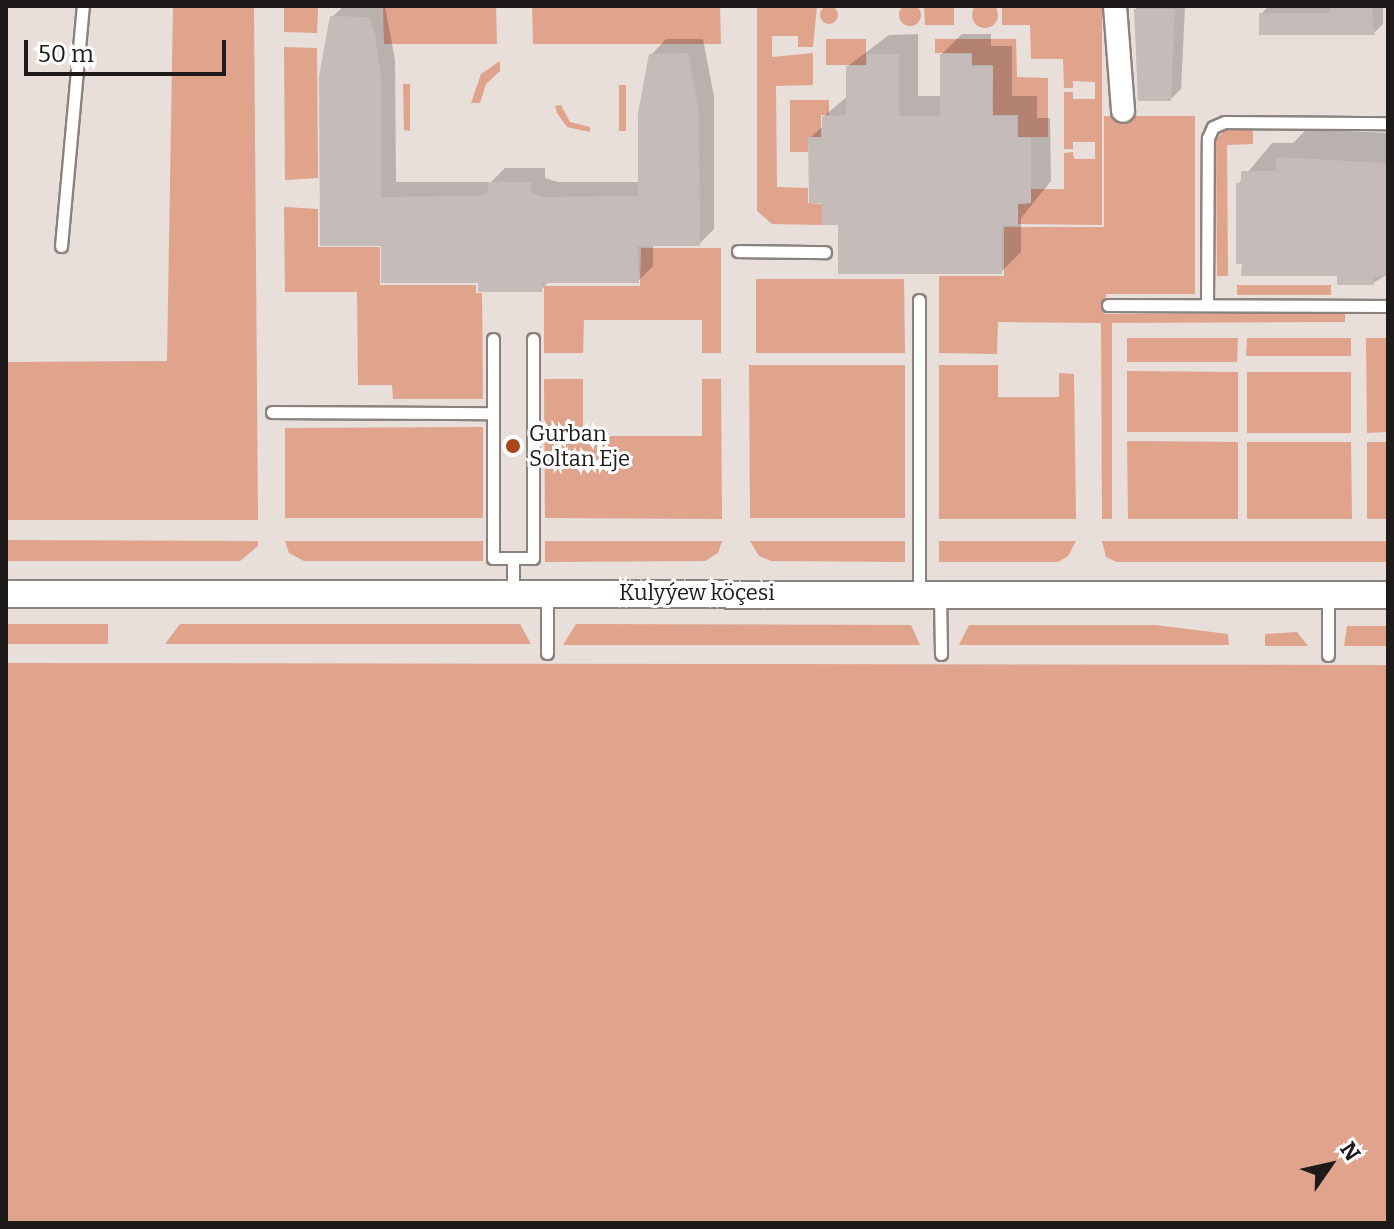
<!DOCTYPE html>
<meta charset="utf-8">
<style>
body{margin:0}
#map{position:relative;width:1394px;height:1229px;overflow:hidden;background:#e8deda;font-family:Bitter,serif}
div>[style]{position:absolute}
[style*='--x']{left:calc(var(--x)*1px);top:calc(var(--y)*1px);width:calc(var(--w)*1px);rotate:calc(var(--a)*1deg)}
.green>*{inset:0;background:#e0a38c}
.round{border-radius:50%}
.shadow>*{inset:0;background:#0003}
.building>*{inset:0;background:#c5bbb8}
.roads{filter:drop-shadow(2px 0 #8b827e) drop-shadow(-2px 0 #8b827e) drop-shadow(0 2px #8b827e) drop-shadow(0 -2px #8b827e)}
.service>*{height:11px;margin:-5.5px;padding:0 5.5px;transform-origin:5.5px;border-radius:5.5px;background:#fff}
.minor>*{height:22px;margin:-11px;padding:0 11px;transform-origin:11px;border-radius:11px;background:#fff}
.tertiary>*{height:26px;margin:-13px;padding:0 13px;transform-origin:13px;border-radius:13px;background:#fff}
.dots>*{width:22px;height:22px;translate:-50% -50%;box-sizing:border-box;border:4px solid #fff;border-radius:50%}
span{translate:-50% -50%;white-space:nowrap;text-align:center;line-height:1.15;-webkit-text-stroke:6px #fff;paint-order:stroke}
.poi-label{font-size:22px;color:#1d1a19}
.left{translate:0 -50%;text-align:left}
.street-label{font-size:22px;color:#1d1a19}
.frame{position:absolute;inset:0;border:8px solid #1d1a19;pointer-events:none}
.north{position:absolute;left:1290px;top:1125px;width:80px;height:80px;-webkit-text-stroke:6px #fff;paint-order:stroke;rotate:56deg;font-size:22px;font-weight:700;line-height:32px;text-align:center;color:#1d1a19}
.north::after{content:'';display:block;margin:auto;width:28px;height:36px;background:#1d1a19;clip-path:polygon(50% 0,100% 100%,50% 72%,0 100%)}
.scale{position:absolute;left:24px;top:40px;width:202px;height:36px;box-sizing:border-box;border:4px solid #1d1a19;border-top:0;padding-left:10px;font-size:24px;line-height:28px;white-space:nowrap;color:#1d1a19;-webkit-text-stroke:6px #fff;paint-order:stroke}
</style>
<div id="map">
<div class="green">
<i class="round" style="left:972px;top:2px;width:26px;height:26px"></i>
<i class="round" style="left:899px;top:4px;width:22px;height:22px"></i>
<i class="round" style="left:820px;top:6px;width:18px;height:18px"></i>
<i style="clip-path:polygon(173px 6px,254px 6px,258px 520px,6px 520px,6px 362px,167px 361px)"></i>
<i style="clip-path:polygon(284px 6px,496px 6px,497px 44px,384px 44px,383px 8px,318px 8px,317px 33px,284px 32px)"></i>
<i style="clip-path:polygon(532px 6px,720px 6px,721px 44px,533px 44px)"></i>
<i style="clip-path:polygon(757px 6px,817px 6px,813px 47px,798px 47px,798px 36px,772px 36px,772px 57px,813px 53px,813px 85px,776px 86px,777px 187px,808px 188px,808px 203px,822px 204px,822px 225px,772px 224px,757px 211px)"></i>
<i style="clip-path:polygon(924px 6px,954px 6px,954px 25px,925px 25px)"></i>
<i style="clip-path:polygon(1002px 6px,1102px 6px,1102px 225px,1018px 224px,1018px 204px,1031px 203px,1031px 189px,1064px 189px,1064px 153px,1073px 152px,1074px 159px,1095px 159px,1095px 142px,1073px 142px,1073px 149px,1064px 149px,1064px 92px,1073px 92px,1073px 99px,1095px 99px,1095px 82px,1073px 81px,1073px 88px,1064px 88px,1063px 59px,1031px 59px,1030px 25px,1002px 25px)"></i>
<i style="clip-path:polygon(826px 39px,866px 39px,866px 65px,826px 65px)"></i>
<i style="clip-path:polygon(935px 39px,1016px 39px,1017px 77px,1048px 78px,1048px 137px,1018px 137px,1018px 115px,993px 115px,993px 65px,972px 65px,972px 53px,935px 53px)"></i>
<i style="clip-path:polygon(284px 47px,317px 48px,318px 178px,285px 180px)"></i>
<i style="clip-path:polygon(500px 61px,500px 71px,486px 84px,480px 103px,471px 103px,481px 74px)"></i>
<i style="clip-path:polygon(403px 84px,410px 84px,410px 131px,404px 130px)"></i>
<i style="clip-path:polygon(619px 85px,626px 85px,626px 131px,619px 131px)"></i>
<i style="clip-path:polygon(790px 100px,829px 100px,829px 115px,821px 115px,821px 137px,808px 137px,808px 152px,790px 152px)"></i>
<i style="clip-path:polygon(561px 105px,570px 122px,590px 127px,590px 132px,567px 127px,557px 113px,555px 106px)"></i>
<i style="clip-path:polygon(1104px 116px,1195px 116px,1195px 294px,1106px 294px,1105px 314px,1345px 314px,1345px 322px,1112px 323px,1112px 519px,1102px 519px,1101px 323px,998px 322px,997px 354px,939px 353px,939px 276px,1004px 276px,1004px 227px,1104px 227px)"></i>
<i style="clip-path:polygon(1226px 129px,1253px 129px,1253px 144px,1227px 145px,1228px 276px,1217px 276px,1216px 139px)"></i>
<i style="clip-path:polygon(284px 207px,318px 209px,318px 247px,380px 247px,380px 285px,476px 285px,476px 293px,482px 293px,483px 399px,393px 399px,392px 385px,358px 385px,357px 292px,285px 292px)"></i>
<i style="clip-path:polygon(641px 248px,721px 248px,721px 353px,702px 353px,702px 320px,584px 320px,583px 353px,544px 353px,544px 286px,640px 286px)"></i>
<i style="clip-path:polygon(756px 279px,904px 279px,905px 353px,756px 353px)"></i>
<i style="clip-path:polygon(1237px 285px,1331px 285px,1331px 295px,1237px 295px)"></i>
<i style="clip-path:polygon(1127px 338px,1238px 338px,1237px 362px,1127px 362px)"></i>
<i style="clip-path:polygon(1247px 338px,1351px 338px,1351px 356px,1246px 356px)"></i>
<i style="clip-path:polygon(1366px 338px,1388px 338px,1388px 432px,1367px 433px)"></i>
<i style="clip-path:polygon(749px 365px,905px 365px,905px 518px,750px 518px)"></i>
<i style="clip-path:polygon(939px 365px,998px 365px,998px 397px,1059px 397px,1059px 373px,1074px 374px,1076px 519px,939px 519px)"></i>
<i style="clip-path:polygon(1127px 371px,1238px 372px,1238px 432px,1127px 432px)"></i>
<i style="clip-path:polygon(1247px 372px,1351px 372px,1351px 433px,1247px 433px)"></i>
<i style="clip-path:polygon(544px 379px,583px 379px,583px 436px,702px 436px,702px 379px,721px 379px,722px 519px,545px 518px)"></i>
<i style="clip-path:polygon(483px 427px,483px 518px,285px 518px,285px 428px)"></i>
<i style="clip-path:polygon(1127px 441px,1238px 442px,1238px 519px,1128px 519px)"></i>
<i style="clip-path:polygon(1247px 442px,1351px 442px,1352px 519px,1247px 519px)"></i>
<i style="clip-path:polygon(1367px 442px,1388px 442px,1388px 519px,1367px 519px)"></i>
<i style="clip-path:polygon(6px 540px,258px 541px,258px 546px,240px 561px,6px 561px)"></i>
<i style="clip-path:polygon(285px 541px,483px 541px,483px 561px,304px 561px,289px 553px)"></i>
<i style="clip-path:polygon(545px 541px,722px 541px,718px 553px,705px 561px,545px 562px)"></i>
<i style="clip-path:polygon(750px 541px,905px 541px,905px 562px,771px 561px,759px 556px)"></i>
<i style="clip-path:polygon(939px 541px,1076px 541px,1068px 556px,1058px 562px,939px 562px)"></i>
<i style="clip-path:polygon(1102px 541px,1388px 541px,1388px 562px,1117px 562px,1106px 557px)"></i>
<i style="clip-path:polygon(6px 624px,108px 624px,108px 644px,6px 644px)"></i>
<i style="clip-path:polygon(180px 624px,520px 624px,531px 644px,165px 644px)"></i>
<i style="clip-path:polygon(576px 624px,911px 625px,920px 645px,563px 645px)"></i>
<i style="clip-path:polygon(969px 625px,1155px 625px,1228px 634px,1229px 645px,959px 645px)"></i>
<i style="clip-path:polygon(1347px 626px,1388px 626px,1388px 646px,1344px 646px)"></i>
<i style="clip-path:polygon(1297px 632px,1308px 646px,1265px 646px,1265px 634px)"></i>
<i style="clip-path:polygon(6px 663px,1388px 665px,1388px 1223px,6px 1223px)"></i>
</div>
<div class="shadow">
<i style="clip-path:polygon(344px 6px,385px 6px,395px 60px,396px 182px,491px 182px,505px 168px,545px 168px,545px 178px,558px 182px,640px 182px,651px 55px,666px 39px,703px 39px,714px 97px,714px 229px,699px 244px,653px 244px,653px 266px,638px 281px,549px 281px,541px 290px,480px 281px,383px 244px,332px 17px)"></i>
<i style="clip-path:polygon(1136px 6px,1185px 6px,1181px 89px,1171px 99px,1140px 99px)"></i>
<i style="clip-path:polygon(1269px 6px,1383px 6px,1383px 24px,1374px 33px,1261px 14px)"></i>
<i style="clip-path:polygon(918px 34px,918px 96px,942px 96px,942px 54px,962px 34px,991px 34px,991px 46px,1012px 46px,1012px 96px,1037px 96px,1037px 118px,1050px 118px,1051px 181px,1021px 218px,1021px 252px,1001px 272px,840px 223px,824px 201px,810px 138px,824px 125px,824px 116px,848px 96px,848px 66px,889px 35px)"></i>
<i style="clip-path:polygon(1307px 129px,1388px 133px,1388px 274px,1373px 283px,1339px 274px,1238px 184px,1272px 143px,1293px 143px)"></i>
</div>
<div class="building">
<i style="clip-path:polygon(1330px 6px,1372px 6px,1375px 35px,1259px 35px,1259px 13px,1330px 13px)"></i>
<i style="clip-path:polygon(1134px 9px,1175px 9px,1171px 101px,1138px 101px)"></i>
<i style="clip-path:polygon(330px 16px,369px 17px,375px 36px,381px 76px,381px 197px,478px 196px,488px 192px,488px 182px,531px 182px,531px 193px,542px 197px,638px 196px,638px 113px,649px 54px,688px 53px,699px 113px,700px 246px,638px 246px,639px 283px,542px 283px,542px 292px,478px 292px,478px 283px,381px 283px,381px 246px,320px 246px,319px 76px)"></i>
<i style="clip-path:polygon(867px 54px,899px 54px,899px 116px,940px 116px,940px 54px,971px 54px,972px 66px,993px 66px,992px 116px,1017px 116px,1017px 137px,1031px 137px,1031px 203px,1018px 204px,1018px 225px,1002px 225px,1002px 274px,838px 274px,838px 225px,822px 225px,822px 203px,809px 203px,808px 137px,822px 137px,822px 116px,846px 115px,846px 66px,867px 65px)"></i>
<i style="clip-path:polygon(1276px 157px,1388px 163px,1388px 276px,1373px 276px,1374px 285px,1337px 285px,1337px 276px,1241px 276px,1242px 264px,1236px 264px,1236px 183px,1241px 183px,1241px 171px,1276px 171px)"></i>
</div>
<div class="roads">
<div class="service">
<i style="--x:61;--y:246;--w:241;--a:-84.8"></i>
<i style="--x:738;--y:251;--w:87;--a:0.7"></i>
<i style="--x:919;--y:300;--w:293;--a:90"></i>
<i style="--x:1108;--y:305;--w:280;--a:0.2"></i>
<i style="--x:1207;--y:305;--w:167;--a:-89.7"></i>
<i style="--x:1208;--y:138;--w:12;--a:-66"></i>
<i style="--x:1213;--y:127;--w:13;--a:-23"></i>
<i style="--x:1225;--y:122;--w:163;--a:0.4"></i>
<i style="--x:493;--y:339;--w:219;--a:90"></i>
<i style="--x:493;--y:558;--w:40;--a:0"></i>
<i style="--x:533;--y:558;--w:219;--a:-90"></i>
<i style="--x:272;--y:412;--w:221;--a:0.3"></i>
<i style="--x:513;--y:558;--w:35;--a:90"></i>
<i style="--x:547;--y:594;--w:59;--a:90"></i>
<i style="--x:940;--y:595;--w:59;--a:89"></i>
<i style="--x:1328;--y:596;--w:59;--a:90"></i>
</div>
<div class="minor">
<i style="--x:1115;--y:6;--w:105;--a:85.6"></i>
</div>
<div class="tertiary">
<i style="--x:6;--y:594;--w:1382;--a:0.04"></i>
</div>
</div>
<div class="dots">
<i style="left:513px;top:446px;background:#ab461a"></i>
</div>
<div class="poi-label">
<span class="left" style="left:529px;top:446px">Gurban<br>Soltan Eje</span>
</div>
<div class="street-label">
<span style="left:697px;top:593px">Kulyýew köçesi</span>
</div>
<div class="frame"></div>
<div class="north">N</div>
<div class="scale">50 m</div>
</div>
